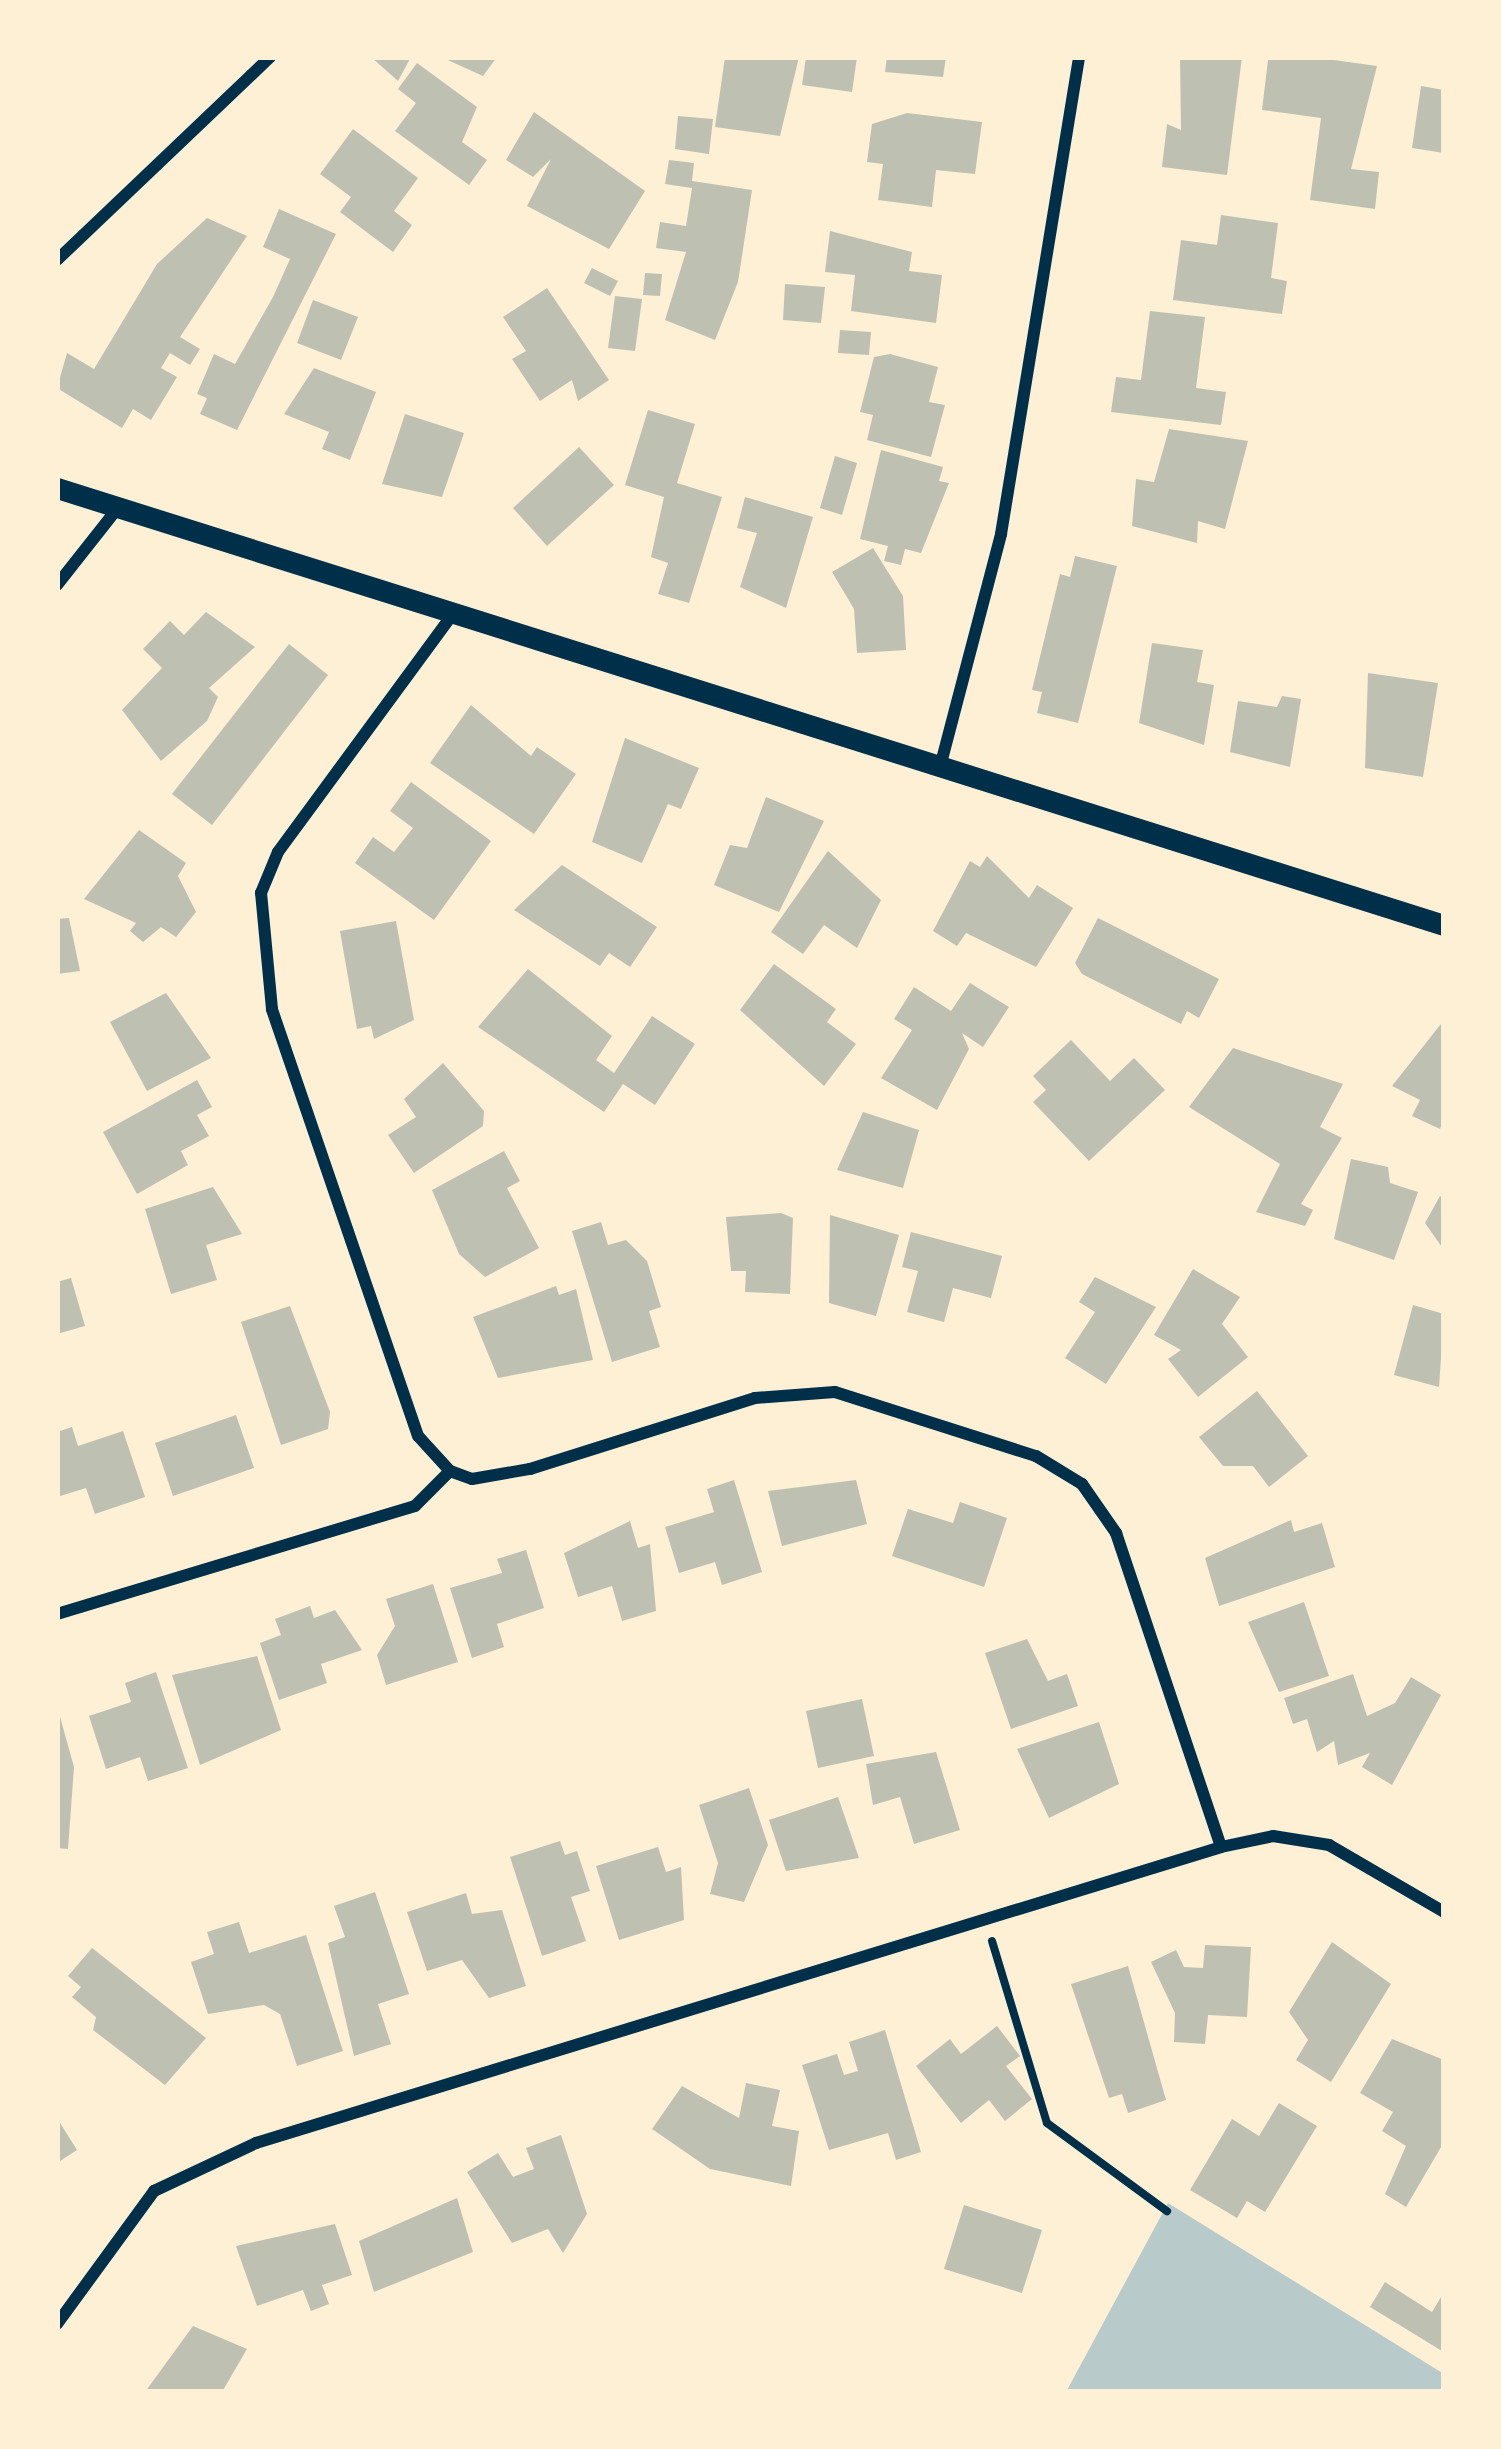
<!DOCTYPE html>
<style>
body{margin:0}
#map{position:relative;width:1501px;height:2449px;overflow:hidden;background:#fdf0d5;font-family:Mulish,sans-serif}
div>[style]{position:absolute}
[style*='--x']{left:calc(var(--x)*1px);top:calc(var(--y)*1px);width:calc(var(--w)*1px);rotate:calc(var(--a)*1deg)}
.green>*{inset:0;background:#b9caca}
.building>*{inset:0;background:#bec0b2}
.path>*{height:8px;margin:-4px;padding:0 4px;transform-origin:4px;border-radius:4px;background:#003049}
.minor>*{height:12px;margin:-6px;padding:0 6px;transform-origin:6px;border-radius:6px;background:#003049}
.tertiary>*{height:21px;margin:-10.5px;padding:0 10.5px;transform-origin:10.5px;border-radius:10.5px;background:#003049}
span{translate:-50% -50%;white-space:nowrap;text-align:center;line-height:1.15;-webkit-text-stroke:12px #fdf0d5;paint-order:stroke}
.frame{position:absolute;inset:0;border:60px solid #fdf0d5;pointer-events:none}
</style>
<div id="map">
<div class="green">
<i style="clip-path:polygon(1168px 2203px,1444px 2374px,1444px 2392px,1066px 2392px)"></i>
</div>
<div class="building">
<i style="clip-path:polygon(371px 57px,411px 57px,398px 81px)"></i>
<i style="clip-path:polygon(441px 57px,497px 57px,483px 76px)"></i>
<i style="clip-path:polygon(725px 57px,799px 57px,780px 136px,715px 127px)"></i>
<i style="clip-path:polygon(806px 57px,857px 57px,852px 92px,802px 85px)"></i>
<i style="clip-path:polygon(887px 57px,946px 57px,943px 77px,885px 72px)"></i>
<i style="clip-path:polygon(1180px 57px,1242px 57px,1227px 175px,1162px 167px,1167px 124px,1181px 130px)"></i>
<i style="clip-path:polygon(1327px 59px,1377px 66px,1351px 169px,1379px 172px,1375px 209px,1310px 200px,1321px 118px,1262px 110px,1268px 60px)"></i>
<i style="clip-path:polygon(417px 63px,477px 107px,462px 142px,487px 160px,469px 185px,395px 131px,416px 103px,398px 89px)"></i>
<i style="clip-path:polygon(1421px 86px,1444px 90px,1444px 153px,1412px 148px)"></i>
<i style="clip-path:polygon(534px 112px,645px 191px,609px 249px,527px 206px,551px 159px,533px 177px,506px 160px)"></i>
<i style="clip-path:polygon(907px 113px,982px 122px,975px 174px,936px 170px,932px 207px,878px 200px,883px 164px,867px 162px,872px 124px)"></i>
<i style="clip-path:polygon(678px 116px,713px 119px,709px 154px,675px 149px)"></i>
<i style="clip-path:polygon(353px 129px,418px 178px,394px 211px,412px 225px,393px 252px,340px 212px,351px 197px,320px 174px)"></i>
<i style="clip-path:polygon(669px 160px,694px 163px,692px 181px,752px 190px,738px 282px,715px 340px,665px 320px,686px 252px,656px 248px,660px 222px,686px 226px,692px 188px,665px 184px)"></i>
<i style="clip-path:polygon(279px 209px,336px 234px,237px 430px,200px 414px,207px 398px,197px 394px,214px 354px,235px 364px,273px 297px,290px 259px,263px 247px)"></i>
<i style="clip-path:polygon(1221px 215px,1278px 223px,1271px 278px,1287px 281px,1282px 314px,1173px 300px,1181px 240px,1217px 245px)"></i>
<i style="clip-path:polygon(207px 218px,247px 236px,180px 337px,200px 349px,190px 365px,170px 353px,161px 368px,177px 377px,151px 420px,133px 409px,122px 428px,57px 388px,67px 353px,94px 369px,157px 264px)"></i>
<i style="clip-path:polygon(830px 231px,912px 252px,909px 271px,942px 275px,936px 323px,851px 311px,855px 275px,825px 272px)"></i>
<i style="clip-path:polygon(592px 268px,618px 281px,610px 296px,584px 283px)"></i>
<i style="clip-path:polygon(645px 273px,662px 274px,660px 296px,643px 295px)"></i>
<i style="clip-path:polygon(785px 284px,825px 287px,821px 323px,783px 320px)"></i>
<i style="clip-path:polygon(547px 288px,609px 380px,578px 401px,572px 380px,540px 401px,512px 359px,526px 351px,503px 317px)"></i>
<i style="clip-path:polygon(615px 296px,642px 299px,635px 351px,608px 348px)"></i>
<i style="clip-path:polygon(313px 300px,358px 317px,341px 360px,297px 343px)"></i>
<i style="clip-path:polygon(1150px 311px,1205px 317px,1196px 388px,1226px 392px,1221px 425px,1111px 412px,1116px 377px,1141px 380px)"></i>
<i style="clip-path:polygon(840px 330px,871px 332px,869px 355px,838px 353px)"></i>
<i style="clip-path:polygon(890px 354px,938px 367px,929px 402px,945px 405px,931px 457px,867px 440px,873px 415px,860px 412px,874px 357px)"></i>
<i style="clip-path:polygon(314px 368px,376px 392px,350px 460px,322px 449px,329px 432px,284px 414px)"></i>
<i style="clip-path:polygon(648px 410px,695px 424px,677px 483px,722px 497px,689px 603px,658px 594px,668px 563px,651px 557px,664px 497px,625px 485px)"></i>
<i style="clip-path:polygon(405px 414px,464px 433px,442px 497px,382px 484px)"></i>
<i style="clip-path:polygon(1169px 429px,1248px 441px,1225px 529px,1198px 521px,1197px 543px,1132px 526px,1136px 479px,1154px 482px)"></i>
<i style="clip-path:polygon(579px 447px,614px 485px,547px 546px,513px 508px)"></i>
<i style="clip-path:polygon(881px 450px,943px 467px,939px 481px,949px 483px,921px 553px,905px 549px,901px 565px,884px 561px,888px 546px,860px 539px)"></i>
<i style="clip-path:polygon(835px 456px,857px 463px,842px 515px,820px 508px)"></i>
<i style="clip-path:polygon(745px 497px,813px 517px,786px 608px,740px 587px,757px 533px,737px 528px)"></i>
<i style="clip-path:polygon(873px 548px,903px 596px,906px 650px,857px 653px,854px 609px,832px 572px)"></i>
<i style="clip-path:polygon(1075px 556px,1117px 566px,1078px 723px,1037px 713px,1042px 692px,1032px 690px,1060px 574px,1070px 577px)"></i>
<i style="clip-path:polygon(206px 612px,255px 647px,209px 688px,218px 697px,207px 721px,161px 761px,122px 710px,162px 668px,143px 649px,170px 621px,184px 635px)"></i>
<i style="clip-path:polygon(1152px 643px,1203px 650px,1197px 682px,1214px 685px,1204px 745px,1139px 723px)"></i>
<i style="clip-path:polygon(289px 644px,328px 675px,212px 825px,172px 794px)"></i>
<i style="clip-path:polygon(1368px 673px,1438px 683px,1423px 777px,1365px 768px)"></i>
<i style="clip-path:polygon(1282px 696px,1301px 699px,1290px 767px,1230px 752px,1238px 701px,1277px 707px)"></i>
<i style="clip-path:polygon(471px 705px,531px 756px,537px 747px,576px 774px,534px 834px,430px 763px)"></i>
<i style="clip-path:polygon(625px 738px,699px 768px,681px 809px,668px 804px,642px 863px,592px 842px)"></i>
<i style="clip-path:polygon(411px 782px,491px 841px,434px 920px,355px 863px,373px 837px,394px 852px,413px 828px,390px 811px)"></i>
<i style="clip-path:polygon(766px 797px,824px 821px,779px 912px,714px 885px,730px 845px,747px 848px)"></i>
<i style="clip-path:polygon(139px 830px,186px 863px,178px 876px,196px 912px,176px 937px,161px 927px,143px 942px,130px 931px,136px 923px,84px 899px)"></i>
<i style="clip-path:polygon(828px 851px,881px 900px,857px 948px,824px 925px,803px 954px,771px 932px)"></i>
<i style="clip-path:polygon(987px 856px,1029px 898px,1037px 885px,1073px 908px,1036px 967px,966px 933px,957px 946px,933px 931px,970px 861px,980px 867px)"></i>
<i style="clip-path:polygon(562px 865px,657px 927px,630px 967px,609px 953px,600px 966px,514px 910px)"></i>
<i style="clip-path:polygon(69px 918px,80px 971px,57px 974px,57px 919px)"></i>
<i style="clip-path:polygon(1098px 918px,1219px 979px,1199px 1018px,1187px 1011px,1181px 1024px,1082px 974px,1075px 963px)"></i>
<i style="clip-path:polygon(396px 921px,414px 1020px,374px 1039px,371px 1026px,357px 1029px,340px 931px)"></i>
<i style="clip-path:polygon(774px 964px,836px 1009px,827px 1022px,856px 1044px,824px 1086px,740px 1010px)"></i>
<i style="clip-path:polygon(528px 969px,612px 1036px,596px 1060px,614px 1073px,652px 1016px,695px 1044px,655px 1105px,623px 1084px,604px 1112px,478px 1027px)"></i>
<i style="clip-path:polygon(970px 983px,1009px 1007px,983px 1047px,962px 1033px,969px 1049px,937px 1110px,881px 1078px,912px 1030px,894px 1019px,914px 987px,951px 1011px)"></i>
<i style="clip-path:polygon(166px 993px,211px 1058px,147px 1091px,110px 1022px)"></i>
<i style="clip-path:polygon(1444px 1020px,1444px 1120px,1440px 1129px,1412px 1116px,1420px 1100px,1392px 1086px)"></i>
<i style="clip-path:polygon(1071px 1040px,1110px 1081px,1134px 1058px,1165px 1090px,1089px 1161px,1033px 1102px,1046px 1090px,1033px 1076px)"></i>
<i style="clip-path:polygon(1233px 1048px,1343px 1084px,1320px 1127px,1342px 1138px,1301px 1204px,1313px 1210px,1305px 1226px,1256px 1212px,1280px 1164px,1189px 1107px)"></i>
<i style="clip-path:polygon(443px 1063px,484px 1111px,483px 1126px,414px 1173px,388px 1135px,416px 1117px,404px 1099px)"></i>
<i style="clip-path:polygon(197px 1080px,212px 1107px,197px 1115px,209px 1136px,181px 1151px,188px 1165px,137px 1194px,103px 1132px)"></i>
<i style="clip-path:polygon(863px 1112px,919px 1130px,903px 1188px,837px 1170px)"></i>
<i style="clip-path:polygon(504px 1151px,520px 1181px,507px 1188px,539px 1248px,485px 1277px,459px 1254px,432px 1190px)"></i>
<i style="clip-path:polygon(1351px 1159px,1388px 1167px,1390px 1183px,1418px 1192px,1394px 1260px,1334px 1239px)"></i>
<i style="clip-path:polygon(213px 1187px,242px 1234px,206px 1245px,217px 1280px,171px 1294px,145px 1209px)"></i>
<i style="clip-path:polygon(1440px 1196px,1444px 1198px,1444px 1250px,1425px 1223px)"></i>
<i style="clip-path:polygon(781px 1213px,793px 1218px,790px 1294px,745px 1292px,746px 1271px,731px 1271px,726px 1217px)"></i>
<i style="clip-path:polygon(830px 1215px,899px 1235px,876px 1316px,829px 1303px)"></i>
<i style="clip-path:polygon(601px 1222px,608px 1245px,626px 1240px,647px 1261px,661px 1307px,649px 1311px,660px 1347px,612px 1362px,572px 1231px)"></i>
<i style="clip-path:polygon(911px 1232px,1002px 1256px,991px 1298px,953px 1288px,944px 1322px,907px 1312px,918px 1271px,902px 1267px)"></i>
<i style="clip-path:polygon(1193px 1269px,1240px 1297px,1222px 1324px,1248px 1357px,1198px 1397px,1168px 1359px,1181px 1350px,1154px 1335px)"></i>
<i style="clip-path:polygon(1095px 1277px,1156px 1307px,1106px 1384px,1065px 1358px,1095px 1312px,1079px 1302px)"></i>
<i style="clip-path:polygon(71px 1278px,85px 1326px,57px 1334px,57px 1282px)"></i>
<i style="clip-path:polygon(556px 1286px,559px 1295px,576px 1289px,593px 1360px,498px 1378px,473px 1317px)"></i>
<i style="clip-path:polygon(1413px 1305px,1444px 1314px,1439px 1387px,1394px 1375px)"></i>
<i style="clip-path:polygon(290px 1306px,330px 1412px,328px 1429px,281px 1445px,241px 1322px)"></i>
<i style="clip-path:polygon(1257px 1391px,1308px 1456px,1269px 1487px,1253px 1466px,1223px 1466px,1199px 1437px)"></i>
<i style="clip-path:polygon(236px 1415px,254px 1468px,173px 1496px,155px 1443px)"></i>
<i style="clip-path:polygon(72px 1427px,78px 1446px,123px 1431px,145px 1497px,95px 1514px,86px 1488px,57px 1497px,57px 1432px)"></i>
<i style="clip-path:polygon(734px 1480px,762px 1572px,722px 1585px,715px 1562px,679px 1573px,665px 1527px,714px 1512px,707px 1489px)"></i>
<i style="clip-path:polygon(856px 1480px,867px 1524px,782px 1546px,768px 1491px)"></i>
<i style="clip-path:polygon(960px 1502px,1007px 1518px,984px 1587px,892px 1556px,908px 1509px,953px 1523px)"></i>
<i style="clip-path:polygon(1291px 1520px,1294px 1532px,1322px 1523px,1335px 1567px,1219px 1606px,1205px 1558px)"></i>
<i style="clip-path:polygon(630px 1521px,638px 1548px,650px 1544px,656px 1611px,622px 1621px,612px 1586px,578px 1597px,564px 1553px)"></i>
<i style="clip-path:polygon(526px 1550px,544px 1608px,497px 1624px,504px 1647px,472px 1658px,450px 1588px,502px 1573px,497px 1559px)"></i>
<i style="clip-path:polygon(433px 1584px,458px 1662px,386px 1685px,377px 1655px,395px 1626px,386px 1599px)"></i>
<i style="clip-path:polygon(1304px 1602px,1329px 1676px,1279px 1692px,1248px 1622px)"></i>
<i style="clip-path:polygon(310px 1606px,314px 1618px,335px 1610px,362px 1650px,321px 1664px,327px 1683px,279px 1700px,260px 1643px,281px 1635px,275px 1619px)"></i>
<i style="clip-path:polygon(1027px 1639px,1048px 1681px,1067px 1674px,1078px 1706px,1011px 1729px,985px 1653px)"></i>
<i style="clip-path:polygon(257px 1656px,281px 1730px,200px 1765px,172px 1675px)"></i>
<i style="clip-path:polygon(156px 1672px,188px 1768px,148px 1781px,140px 1757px,106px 1769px,89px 1716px,131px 1702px,125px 1683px)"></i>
<i style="clip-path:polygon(1353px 1674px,1367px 1716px,1395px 1703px,1411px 1677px,1441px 1695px,1392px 1785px,1362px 1767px,1370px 1753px,1338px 1765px,1334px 1741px,1317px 1752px,1307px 1719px,1293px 1724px,1284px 1698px)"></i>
<i style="clip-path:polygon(862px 1699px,874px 1756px,818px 1768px,806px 1711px)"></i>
<i style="clip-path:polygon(57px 1706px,74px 1767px,68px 1849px,57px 1848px)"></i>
<i style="clip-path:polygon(1099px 1722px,1119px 1784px,1049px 1818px,1017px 1749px)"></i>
<i style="clip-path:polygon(936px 1752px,960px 1830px,914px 1844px,900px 1797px,873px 1805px,866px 1764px)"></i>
<i style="clip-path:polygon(749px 1788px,768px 1845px,744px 1902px,710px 1894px,718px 1863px,699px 1805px)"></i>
<i style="clip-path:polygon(838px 1797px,859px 1858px,786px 1871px,769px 1820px)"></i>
<i style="clip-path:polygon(560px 1841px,565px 1855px,577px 1851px,590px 1891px,571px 1897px,586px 1941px,542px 1956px,510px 1857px)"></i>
<i style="clip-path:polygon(658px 1847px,666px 1872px,681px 1867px,684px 1920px,619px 1940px,596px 1866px)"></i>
<i style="clip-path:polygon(375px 1892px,409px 1994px,378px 2004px,391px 2044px,354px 2056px,328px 1943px,345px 1937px,334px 1906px)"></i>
<i style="clip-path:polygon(466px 1893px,472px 1914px,502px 1910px,526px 1986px,489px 1998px,462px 1960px,427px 1971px,407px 1912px)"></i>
<i style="clip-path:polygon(239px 1922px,249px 1953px,306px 1935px,343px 2051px,297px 2066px,280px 2014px,264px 2005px,208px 2014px,191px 1962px,214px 1954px,207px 1932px)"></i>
<i style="clip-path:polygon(1332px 1942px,1391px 1984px,1331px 2082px,1296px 2060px,1308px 2040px,1289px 2012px)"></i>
<i style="clip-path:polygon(1205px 1945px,1251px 1947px,1247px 2017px,1208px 2015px,1205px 2044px,1174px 2042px,1175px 2013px,1151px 1962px,1176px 1950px,1184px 1967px,1203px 1968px)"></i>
<i style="clip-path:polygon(92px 1948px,206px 2038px,165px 2085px,93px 2030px,96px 2017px,72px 1997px,81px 1987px,68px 1976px)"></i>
<i style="clip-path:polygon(1128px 1966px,1166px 2100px,1128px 2113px,1122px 2094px,1109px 2098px,1071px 1984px)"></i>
<i style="clip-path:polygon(997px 2026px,1020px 2056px,1006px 2066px,1032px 2099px,1005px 2121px,989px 2100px,961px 2123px,916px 2066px,950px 2039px,961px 2054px)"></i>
<i style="clip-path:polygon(885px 2030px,921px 2152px,896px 2160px,888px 2133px,829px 2150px,802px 2065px,837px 2054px,844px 2075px,858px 2071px,849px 2042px)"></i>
<i style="clip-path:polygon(1392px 2039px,1444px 2060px,1444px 2142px,1406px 2207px,1385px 2194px,1406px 2146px,1382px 2131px,1393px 2112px,1360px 2093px)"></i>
<i style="clip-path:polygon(746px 2083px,780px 2090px,772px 2126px,799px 2131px,791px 2186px,710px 2169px,652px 2129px,682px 2086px,739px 2118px)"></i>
<i style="clip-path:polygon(1279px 2103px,1317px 2126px,1265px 2212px,1247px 2201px,1237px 2218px,1190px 2190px,1232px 2119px,1259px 2136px)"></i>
<i style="clip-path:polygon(57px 2118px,77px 2150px,57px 2163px)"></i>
<i style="clip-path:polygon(561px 2135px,587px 2214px,563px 2253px,548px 2229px,512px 2243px,467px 2172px,498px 2153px,513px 2177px,534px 2169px,526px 2148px)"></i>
<i style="clip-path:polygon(457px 2198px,473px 2252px,374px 2292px,359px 2241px)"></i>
<i style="clip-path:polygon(964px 2205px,1042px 2230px,1022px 2293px,944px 2269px)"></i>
<i style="clip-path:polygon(335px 2224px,352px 2275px,322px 2285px,329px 2304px,311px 2311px,303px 2290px,257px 2306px,236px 2246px)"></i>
<i style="clip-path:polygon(1385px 2282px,1432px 2312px,1444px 2292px,1442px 2351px,1370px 2307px)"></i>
<i style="clip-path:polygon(193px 2326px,247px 2349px,222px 2392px,145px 2392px)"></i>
</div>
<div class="path">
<i style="--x:992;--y:1941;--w:190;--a:73.2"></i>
<i style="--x:1047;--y:2123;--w:149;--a:36.3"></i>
</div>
<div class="minor">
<i style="--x:57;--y:260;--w:294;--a:-43.6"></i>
<i style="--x:57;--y:585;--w:97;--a:-51.7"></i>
<i style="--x:940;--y:767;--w:241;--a:-75.3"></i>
<i style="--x:1001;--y:534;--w:483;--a:-80.7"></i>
<i style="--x:450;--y:1471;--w:47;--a:-132.4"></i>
<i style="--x:418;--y:1436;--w:451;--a:-108.9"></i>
<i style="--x:272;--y:1009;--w:117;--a:-95.4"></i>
<i style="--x:261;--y:893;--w:44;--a:-67.5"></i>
<i style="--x:278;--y:852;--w:295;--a:-53.7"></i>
<i style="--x:57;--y:1614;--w:374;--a:-16.8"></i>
<i style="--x:415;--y:1506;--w:49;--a:-45"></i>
<i style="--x:450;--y:1471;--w:23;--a:20"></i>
<i style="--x:472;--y:1479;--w:59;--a:-9.8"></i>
<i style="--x:530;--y:1469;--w:236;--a:-17.5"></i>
<i style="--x:755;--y:1398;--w:80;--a:-4.3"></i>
<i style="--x:835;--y:1392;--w:211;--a:17.7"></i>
<i style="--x:1036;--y:1456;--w:54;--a:31.3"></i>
<i style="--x:1082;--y:1484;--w:60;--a:55.2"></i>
<i style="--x:1116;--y:1533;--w:331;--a:71.5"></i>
<i style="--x:57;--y:2324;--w:165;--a:-53.9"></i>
<i style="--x:154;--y:2191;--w:113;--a:-25.2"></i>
<i style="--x:256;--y:2143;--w:1009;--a:-17.05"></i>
<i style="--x:1221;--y:1847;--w:53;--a:-11.9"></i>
<i style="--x:1273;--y:1836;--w:57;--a:9.1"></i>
<i style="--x:1329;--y:1845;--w:133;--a:30.2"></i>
</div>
<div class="tertiary">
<i style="--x:57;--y:488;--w:1454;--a:17.49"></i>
</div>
<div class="frame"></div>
</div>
